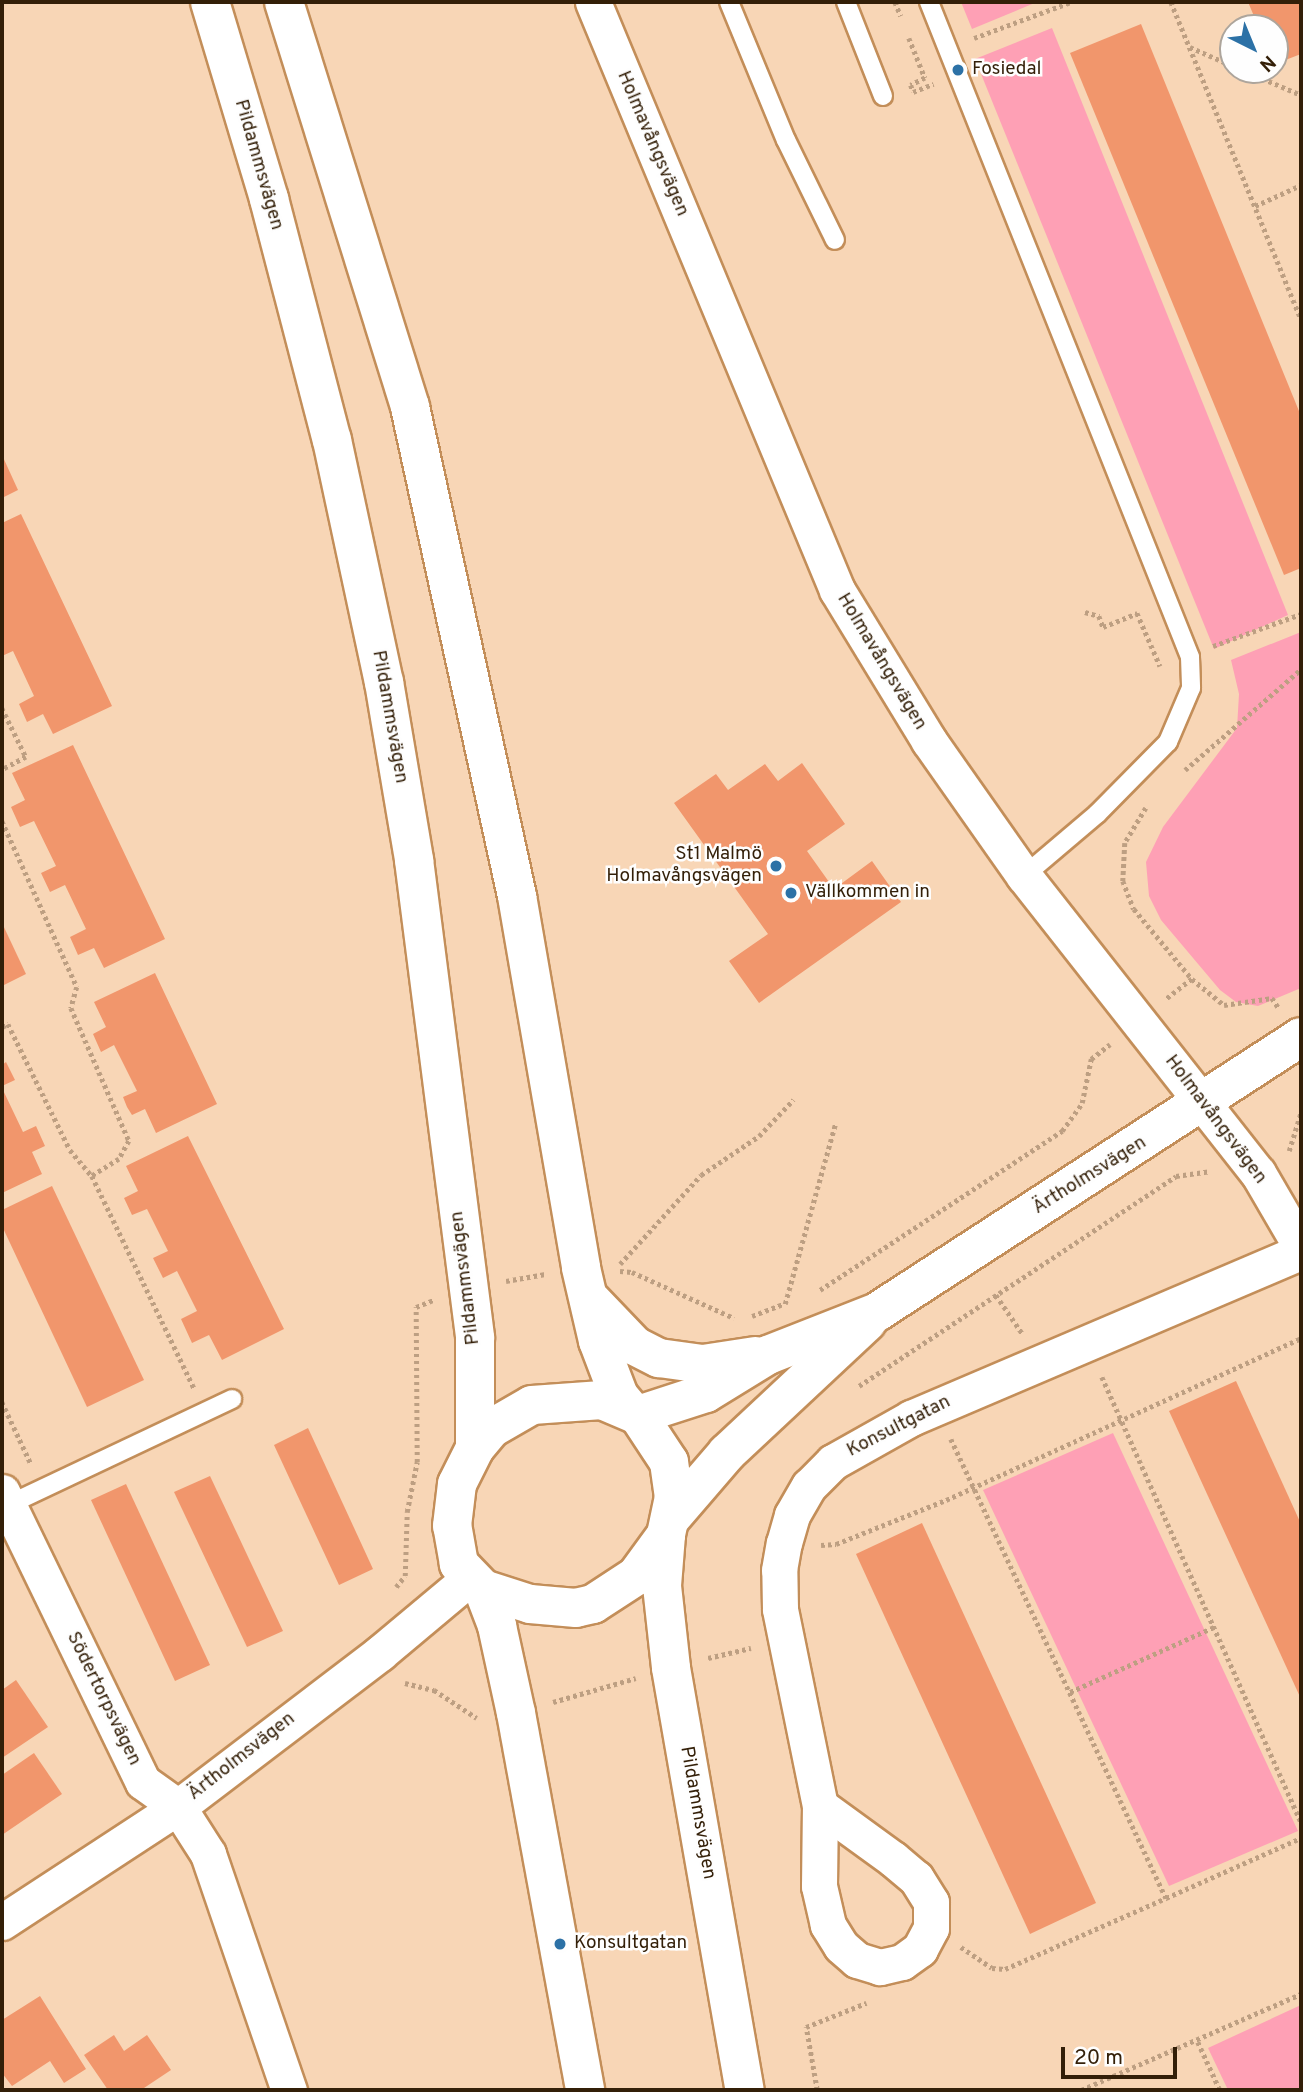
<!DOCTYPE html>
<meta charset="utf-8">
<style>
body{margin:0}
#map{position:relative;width:1303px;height:2092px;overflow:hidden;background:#f8d6b6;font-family:Overpass,sans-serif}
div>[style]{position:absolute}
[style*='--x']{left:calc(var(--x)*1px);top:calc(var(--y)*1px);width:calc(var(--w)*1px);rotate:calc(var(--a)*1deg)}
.green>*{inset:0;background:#fea0b5}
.building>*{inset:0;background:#f1966c}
.path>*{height:4.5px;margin-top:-2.25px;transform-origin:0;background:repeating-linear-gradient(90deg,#bd9f82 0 3.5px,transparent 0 7px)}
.roads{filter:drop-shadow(2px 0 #c38e59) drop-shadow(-2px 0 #c38e59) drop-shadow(0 2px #c38e59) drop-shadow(0 -2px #c38e59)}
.lane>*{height:18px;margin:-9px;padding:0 9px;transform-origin:9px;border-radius:9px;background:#fff}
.street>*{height:35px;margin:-17.5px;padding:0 17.5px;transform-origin:17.5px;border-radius:17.5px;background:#fff}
.secondary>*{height:38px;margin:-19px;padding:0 19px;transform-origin:19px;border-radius:19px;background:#fff}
.dots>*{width:19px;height:19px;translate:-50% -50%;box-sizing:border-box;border:4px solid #fefefe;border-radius:50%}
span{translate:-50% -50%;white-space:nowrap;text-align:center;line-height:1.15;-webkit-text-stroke:5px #fefefe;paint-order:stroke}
.poi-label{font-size:19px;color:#331f08}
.left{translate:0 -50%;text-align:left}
.right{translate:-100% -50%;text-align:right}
.street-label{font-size:19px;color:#331f08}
.frame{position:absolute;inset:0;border:4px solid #331f08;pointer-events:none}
.north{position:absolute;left:1219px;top:14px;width:70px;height:70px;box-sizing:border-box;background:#fefefe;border:2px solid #ada59c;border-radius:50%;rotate:137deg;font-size:19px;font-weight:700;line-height:28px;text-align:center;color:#331f08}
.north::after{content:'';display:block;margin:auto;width:24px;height:32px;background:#2c71a6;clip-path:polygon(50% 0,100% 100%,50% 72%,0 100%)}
.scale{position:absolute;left:1061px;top:2047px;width:116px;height:32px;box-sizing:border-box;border:4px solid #331f08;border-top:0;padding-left:9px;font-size:21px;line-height:24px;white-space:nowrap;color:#331f08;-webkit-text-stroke:5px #fefefe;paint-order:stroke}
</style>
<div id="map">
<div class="green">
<i style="clip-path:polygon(961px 2px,1037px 2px,972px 29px)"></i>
<i style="clip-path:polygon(1052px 28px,1288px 615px,1214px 649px,975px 59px)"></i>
<i style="clip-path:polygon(1301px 632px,1301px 988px,1258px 1006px,1236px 1002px,1220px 990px,1161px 920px,1149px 896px,1146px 862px,1163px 827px,1237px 728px,1239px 694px,1231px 660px)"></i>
<i style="clip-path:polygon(1113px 1433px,1298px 1831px,1169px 1886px,983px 1490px)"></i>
<i style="clip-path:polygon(1301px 2005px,1301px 2090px,1228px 2090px,1208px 2048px)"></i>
</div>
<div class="building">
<i style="clip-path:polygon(1248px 2px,1301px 2px,1301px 54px,1275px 64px,1275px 28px,1259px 28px)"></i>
<i style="clip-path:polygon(1141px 24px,1301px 416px,1301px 568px,1284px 575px,1070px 53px)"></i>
<i style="clip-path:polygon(2px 455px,18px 490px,2px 498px)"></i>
<i style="clip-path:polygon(21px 514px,112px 706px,53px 734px,43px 714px,27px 722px,19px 704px,34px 696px,13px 651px,2px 656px,2px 523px)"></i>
<i style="clip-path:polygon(73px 745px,165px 939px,104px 968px,94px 948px,78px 955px,70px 937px,86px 929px,65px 885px,50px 892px,41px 873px,56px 866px,34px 821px,20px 827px,11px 807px,25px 800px,12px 773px)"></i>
<i style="clip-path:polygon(802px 763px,845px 824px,807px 851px,834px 889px,872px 861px,901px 902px,759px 1003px,729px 961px,768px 934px,674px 803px,716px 774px,728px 790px,765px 764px,778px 781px)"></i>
<i style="clip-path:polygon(2px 923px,26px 974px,2px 986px)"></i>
<i style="clip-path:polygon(155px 973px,217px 1104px,156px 1133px,145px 1109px,132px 1115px,127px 1107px,123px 1097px,137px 1091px,114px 1045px,101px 1052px,93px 1034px,106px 1027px,94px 1002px)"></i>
<i style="clip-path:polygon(6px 1062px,15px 1080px,2px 1086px,2px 1065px)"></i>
<i style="clip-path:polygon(2px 1088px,23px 1132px,36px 1126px,45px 1146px,32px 1152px,42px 1174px,2px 1193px)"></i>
<i style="clip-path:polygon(188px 1136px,284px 1329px,222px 1360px,209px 1335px,192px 1343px,181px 1319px,197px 1311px,177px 1271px,163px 1278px,153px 1258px,168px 1251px,147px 1209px,132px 1215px,124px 1198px,138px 1191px,126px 1166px)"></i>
<i style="clip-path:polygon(52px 1186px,144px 1380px,87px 1407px,2px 1226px,2px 1210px)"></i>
<i style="clip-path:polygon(1236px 1381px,1301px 1524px,1301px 1699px,1169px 1411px)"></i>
<i style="clip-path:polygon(308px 1428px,373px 1569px,339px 1585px,274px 1445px)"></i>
<i style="clip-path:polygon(210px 1476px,283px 1631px,247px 1647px,174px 1492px)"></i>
<i style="clip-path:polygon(126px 1484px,210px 1665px,175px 1681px,91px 1500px)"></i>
<i style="clip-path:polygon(922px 1523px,1096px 1903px,1030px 1934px,856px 1554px)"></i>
<i style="clip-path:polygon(16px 1680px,48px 1727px,2px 1758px,2px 1690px)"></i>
<i style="clip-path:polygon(34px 1753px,62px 1794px,2px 1835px,2px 1775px)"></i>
<i style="clip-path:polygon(40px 1996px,86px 2069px,64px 2083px,50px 2061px,12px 2086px,2px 2073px,2px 2020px)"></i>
<i style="clip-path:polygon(114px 2035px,124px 2051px,147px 2035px,171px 2070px,141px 2090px,108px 2090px,84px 2055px)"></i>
</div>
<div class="path">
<i style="--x:895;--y:2;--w:15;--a:67"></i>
<i style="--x:1171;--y:2;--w:343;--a:67.7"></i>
<i style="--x:909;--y:38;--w:43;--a:68.2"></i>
<i style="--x:925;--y:78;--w:16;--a:153"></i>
<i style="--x:911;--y:85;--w:7;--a:74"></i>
<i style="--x:913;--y:92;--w:22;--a:-22"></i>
<i style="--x:974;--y:38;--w:103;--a:-20.4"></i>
<i style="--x:1190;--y:47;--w:47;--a:23.8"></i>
<i style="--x:1243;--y:70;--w:63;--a:23.3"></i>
<i style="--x:1255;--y:206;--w:51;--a:-24.5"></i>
<i style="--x:1085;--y:612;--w:15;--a:16"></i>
<i style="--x:1099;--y:616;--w:12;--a:70"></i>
<i style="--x:1103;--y:627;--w:37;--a:-22"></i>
<i style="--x:1137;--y:613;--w:58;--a:66.5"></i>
<i style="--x:1213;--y:646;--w:94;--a:-20"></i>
<i style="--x:2;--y:708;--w:55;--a:63.9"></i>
<i style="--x:26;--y:757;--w:27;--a:152"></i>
<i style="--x:1185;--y:770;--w:154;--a:-41"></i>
<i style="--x:1146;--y:808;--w:41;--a:121"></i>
<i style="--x:1125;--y:843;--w:38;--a:93"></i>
<i style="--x:1123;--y:881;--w:30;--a:69"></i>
<i style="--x:1134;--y:909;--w:91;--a:50.4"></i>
<i style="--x:1192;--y:979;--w:33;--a:142"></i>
<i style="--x:2;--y:821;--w:182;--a:65.7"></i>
<i style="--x:77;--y:987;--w:22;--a:106"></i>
<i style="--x:71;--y:1008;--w:145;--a:66.4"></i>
<i style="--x:129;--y:1141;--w:21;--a:119"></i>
<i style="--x:119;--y:1159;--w:32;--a:148"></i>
<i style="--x:1192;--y:979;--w:41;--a:39.1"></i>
<i style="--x:1224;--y:1005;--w:49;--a:-8.3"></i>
<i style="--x:1272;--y:998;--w:11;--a:56"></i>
<i style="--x:2;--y:1027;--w:7;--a:-27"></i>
<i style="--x:8;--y:1024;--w:140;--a:63.8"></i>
<i style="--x:70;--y:1150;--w:34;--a:50"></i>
<i style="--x:92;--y:1176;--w:235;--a:64.3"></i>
<i style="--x:1289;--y:1151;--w:41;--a:-72.9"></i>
<i style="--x:620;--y:1264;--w:120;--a:-47.7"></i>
<i style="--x:701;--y:1175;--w:70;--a:-33.9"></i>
<i style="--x:759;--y:1136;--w:50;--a:-46.6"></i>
<i style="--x:620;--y:1271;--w:12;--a:5"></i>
<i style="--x:632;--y:1272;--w:112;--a:24.3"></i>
<i style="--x:506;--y:1281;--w:40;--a:-10"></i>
<i style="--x:820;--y:1290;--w:290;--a:-33.3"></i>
<i style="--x:1062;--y:1131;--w:34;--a:-54"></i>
<i style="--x:1082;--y:1103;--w:45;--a:-78.4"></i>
<i style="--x:1091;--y:1059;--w:24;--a:-38"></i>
<i style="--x:996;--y:1295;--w:46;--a:55.6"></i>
<i style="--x:785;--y:1304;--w:186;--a:-74.4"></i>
<i style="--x:752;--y:1316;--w:33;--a:-21"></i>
<i style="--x:1102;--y:1377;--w:487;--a:65.9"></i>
<i style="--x:859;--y:1386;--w:380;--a:-33.5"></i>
<i style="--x:1176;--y:1176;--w:34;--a:-8"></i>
<i style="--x:2;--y:1402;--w:68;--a:64.9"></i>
<i style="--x:951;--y:1439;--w:507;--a:64.9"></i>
<i style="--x:1166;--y:1898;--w:148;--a:-24"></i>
<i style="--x:821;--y:1545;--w:15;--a:-4"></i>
<i style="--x:836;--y:1544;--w:118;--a:-21.8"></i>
<i style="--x:946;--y:1500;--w:390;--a:-24.5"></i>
<i style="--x:396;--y:1587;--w:14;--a:-51"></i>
<i style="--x:405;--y:1576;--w:64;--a:-88.2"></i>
<i style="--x:407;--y:1512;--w:51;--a:-78.7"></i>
<i style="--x:417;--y:1462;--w:155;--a:-90.4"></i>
<i style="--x:416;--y:1307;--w:18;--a:-22"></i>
<i style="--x:708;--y:1658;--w:44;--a:-13.1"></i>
<i style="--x:405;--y:1683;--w:30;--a:14"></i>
<i style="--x:434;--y:1690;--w:51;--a:33.1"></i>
<i style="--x:1070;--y:1692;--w:158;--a:-24.3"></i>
<i style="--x:553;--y:1702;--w:86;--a:-16.1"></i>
<i style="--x:961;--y:1947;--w:37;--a:34"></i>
<i style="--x:992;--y:1968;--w:13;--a:4"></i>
<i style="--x:1005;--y:1969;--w:176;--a:-23.8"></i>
<i style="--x:1198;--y:2042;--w:53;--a:65.4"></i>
<i style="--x:817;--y:2090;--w:64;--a:-99.9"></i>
<i style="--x:806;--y:2027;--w:65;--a:-21.8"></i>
<i style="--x:1081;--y:2090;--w:240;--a:-23.6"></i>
</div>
<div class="roads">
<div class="lane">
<i style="--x:729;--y:2;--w:149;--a:67.6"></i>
<i style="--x:786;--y:140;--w:111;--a:63.9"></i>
<i style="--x:846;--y:2;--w:101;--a:68.5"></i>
<i style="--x:929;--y:2;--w:705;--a:68.27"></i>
<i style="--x:1190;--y:657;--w:31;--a:88"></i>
<i style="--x:1191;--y:688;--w:59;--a:113.1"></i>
<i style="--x:1168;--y:742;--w:101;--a:134.6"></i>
<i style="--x:1097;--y:814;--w:96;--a:139.7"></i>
<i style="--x:8;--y:1505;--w:248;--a:-25.3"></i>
</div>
<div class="street">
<i style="--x:593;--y:2;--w:637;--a:67.46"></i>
<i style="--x:837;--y:590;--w:177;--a:58.6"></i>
<i style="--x:929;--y:741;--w:165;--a:54.9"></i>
<i style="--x:1024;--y:876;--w:378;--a:51.8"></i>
<i style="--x:1258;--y:1173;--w:86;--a:59.8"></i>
<i style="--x:2;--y:1492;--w:322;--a:64.1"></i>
<i style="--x:143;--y:1782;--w:43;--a:35.5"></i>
<i style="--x:178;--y:1807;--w:56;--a:57.4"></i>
<i style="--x:208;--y:1854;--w:250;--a:71.1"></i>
<i style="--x:820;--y:1806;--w:90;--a:36"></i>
<i style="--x:893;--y:1859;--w:30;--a:40"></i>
<i style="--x:916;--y:1878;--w:28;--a:58"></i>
<i style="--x:931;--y:1902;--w:26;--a:90"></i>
<i style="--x:931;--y:1928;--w:24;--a:118"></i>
<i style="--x:920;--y:1949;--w:22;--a:144"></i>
<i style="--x:902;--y:1962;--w:23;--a:167"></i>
<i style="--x:880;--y:1967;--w:24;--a:-163"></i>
<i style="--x:857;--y:1960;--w:21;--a:-139"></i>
<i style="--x:841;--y:1946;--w:25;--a:-122"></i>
<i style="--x:828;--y:1925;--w:40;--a:-103"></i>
<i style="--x:819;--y:1886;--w:80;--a:-89.3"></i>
<i style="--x:820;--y:1806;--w:201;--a:-101.5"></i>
<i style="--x:780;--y:1609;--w:39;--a:-91"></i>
<i style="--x:779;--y:1570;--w:27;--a:-80"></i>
<i style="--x:784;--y:1543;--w:29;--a:-74"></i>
<i style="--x:792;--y:1515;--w:34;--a:-60"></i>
<i style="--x:809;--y:1486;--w:34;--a:-45"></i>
<i style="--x:833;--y:1462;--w:90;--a:-29.4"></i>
<i style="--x:911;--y:1418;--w:424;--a:-23.1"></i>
<i style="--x:2;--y:1922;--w:210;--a:-33.2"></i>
<i style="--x:178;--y:1807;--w:254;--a:-37.3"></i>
<i style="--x:380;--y:1653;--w:119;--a:-39.9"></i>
</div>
<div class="secondary">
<i style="--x:210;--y:2;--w:206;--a:73.3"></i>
<i style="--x:269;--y:199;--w:249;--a:75.4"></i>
<i style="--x:332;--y:440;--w:248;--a:77.9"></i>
<i style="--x:384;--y:682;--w:181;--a:80.4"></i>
<i style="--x:414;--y:860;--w:482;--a:82.7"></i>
<i style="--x:475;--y:1338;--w:110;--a:90"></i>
<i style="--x:284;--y:2;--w:424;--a:72.7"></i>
<i style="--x:410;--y:407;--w:501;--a:77.66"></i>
<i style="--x:517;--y:896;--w:377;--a:80.2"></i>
<i style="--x:581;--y:1268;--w:75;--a:76.9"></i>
<i style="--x:598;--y:1341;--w:59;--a:69.1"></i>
<i style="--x:619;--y:1396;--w:17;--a:50"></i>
<i style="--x:590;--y:1299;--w:65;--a:46.2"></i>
<i style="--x:635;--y:1346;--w:27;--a:27"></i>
<i style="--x:659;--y:1358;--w:44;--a:7.8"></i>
<i style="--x:703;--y:1364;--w:53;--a:-8.7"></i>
<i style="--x:602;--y:1400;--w:39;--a:23"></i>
<i style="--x:638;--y:1415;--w:56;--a:56.6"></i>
<i style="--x:669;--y:1462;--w:35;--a:82"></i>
<i style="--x:674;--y:1497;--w:39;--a:102"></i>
<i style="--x:666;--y:1535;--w:51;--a:126.2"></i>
<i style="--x:636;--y:1576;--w:51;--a:146.9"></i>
<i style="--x:593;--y:1604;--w:17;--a:167"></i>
<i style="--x:576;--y:1608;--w:46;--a:-175"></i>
<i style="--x:530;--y:1604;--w:49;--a:-162.3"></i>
<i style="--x:483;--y:1589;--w:35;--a:-134"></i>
<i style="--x:459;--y:1564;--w:39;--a:-100"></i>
<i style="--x:452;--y:1526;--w:42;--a:-83.2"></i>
<i style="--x:457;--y:1484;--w:40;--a:-63.4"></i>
<i style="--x:475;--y:1448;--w:26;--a:-50"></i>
<i style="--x:492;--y:1428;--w:46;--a:-29.9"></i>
<i style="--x:532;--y:1405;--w:70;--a:-4.1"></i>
<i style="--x:638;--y:1415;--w:71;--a:-17.9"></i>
<i style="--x:706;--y:1393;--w:73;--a:-31.5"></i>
<i style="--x:768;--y:1355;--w:117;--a:-21.5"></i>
<i style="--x:877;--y:1312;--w:505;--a:-32.97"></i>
<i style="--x:671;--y:1518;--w:86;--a:-49.3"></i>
<i style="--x:727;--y:1453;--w:192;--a:-43.1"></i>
<i style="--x:666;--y:1535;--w:51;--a:94.5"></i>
<i style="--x:662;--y:1586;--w:82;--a:83.7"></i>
<i style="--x:671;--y:1668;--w:428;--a:80.1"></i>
<i style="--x:483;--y:1589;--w:40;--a:69"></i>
<i style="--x:497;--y:1626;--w:89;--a:77.7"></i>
<i style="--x:516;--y:1713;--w:383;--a:79.6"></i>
</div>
</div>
<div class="dots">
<i style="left:958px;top:70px;background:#2c71a6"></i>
<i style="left:776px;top:866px;background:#2c71a6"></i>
<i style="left:791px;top:893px;background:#2c71a6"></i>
<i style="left:560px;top:1944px;background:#2c71a6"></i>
</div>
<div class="poi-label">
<span class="left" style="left:972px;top:70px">Fosiedal</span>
<span class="right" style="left:762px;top:866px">St1 Malmö<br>Holmavångsvägen</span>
<span class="left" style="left:805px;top:893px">Vällkommen in</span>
<span class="left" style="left:574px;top:1944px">Konsultgatan</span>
</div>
<div class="street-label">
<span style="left:652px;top:144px;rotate:67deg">Holmavångsvägen</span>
<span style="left:258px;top:165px;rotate:74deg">Pildammsvägen</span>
<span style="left:881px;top:662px;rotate:59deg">Holmavångsvägen</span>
<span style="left:389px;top:717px;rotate:80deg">Pildammsvägen</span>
<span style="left:1215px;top:1120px;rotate:53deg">Holmavångsvägen</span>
<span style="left:1090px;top:1176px;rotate:-32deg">Ärtholmsvägen</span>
<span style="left:466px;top:1278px;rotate:-97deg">Pildammsvägen</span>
<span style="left:899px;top:1427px;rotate:-27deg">Konsultgatan</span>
<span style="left:103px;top:1699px;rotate:64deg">Södertorpsvägen</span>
<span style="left:242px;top:1757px;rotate:-38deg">Ärtholmsvägen</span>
<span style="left:697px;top:1813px;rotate:80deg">Pildammsvägen</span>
</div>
<div class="frame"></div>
<div class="north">N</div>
<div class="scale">20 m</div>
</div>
